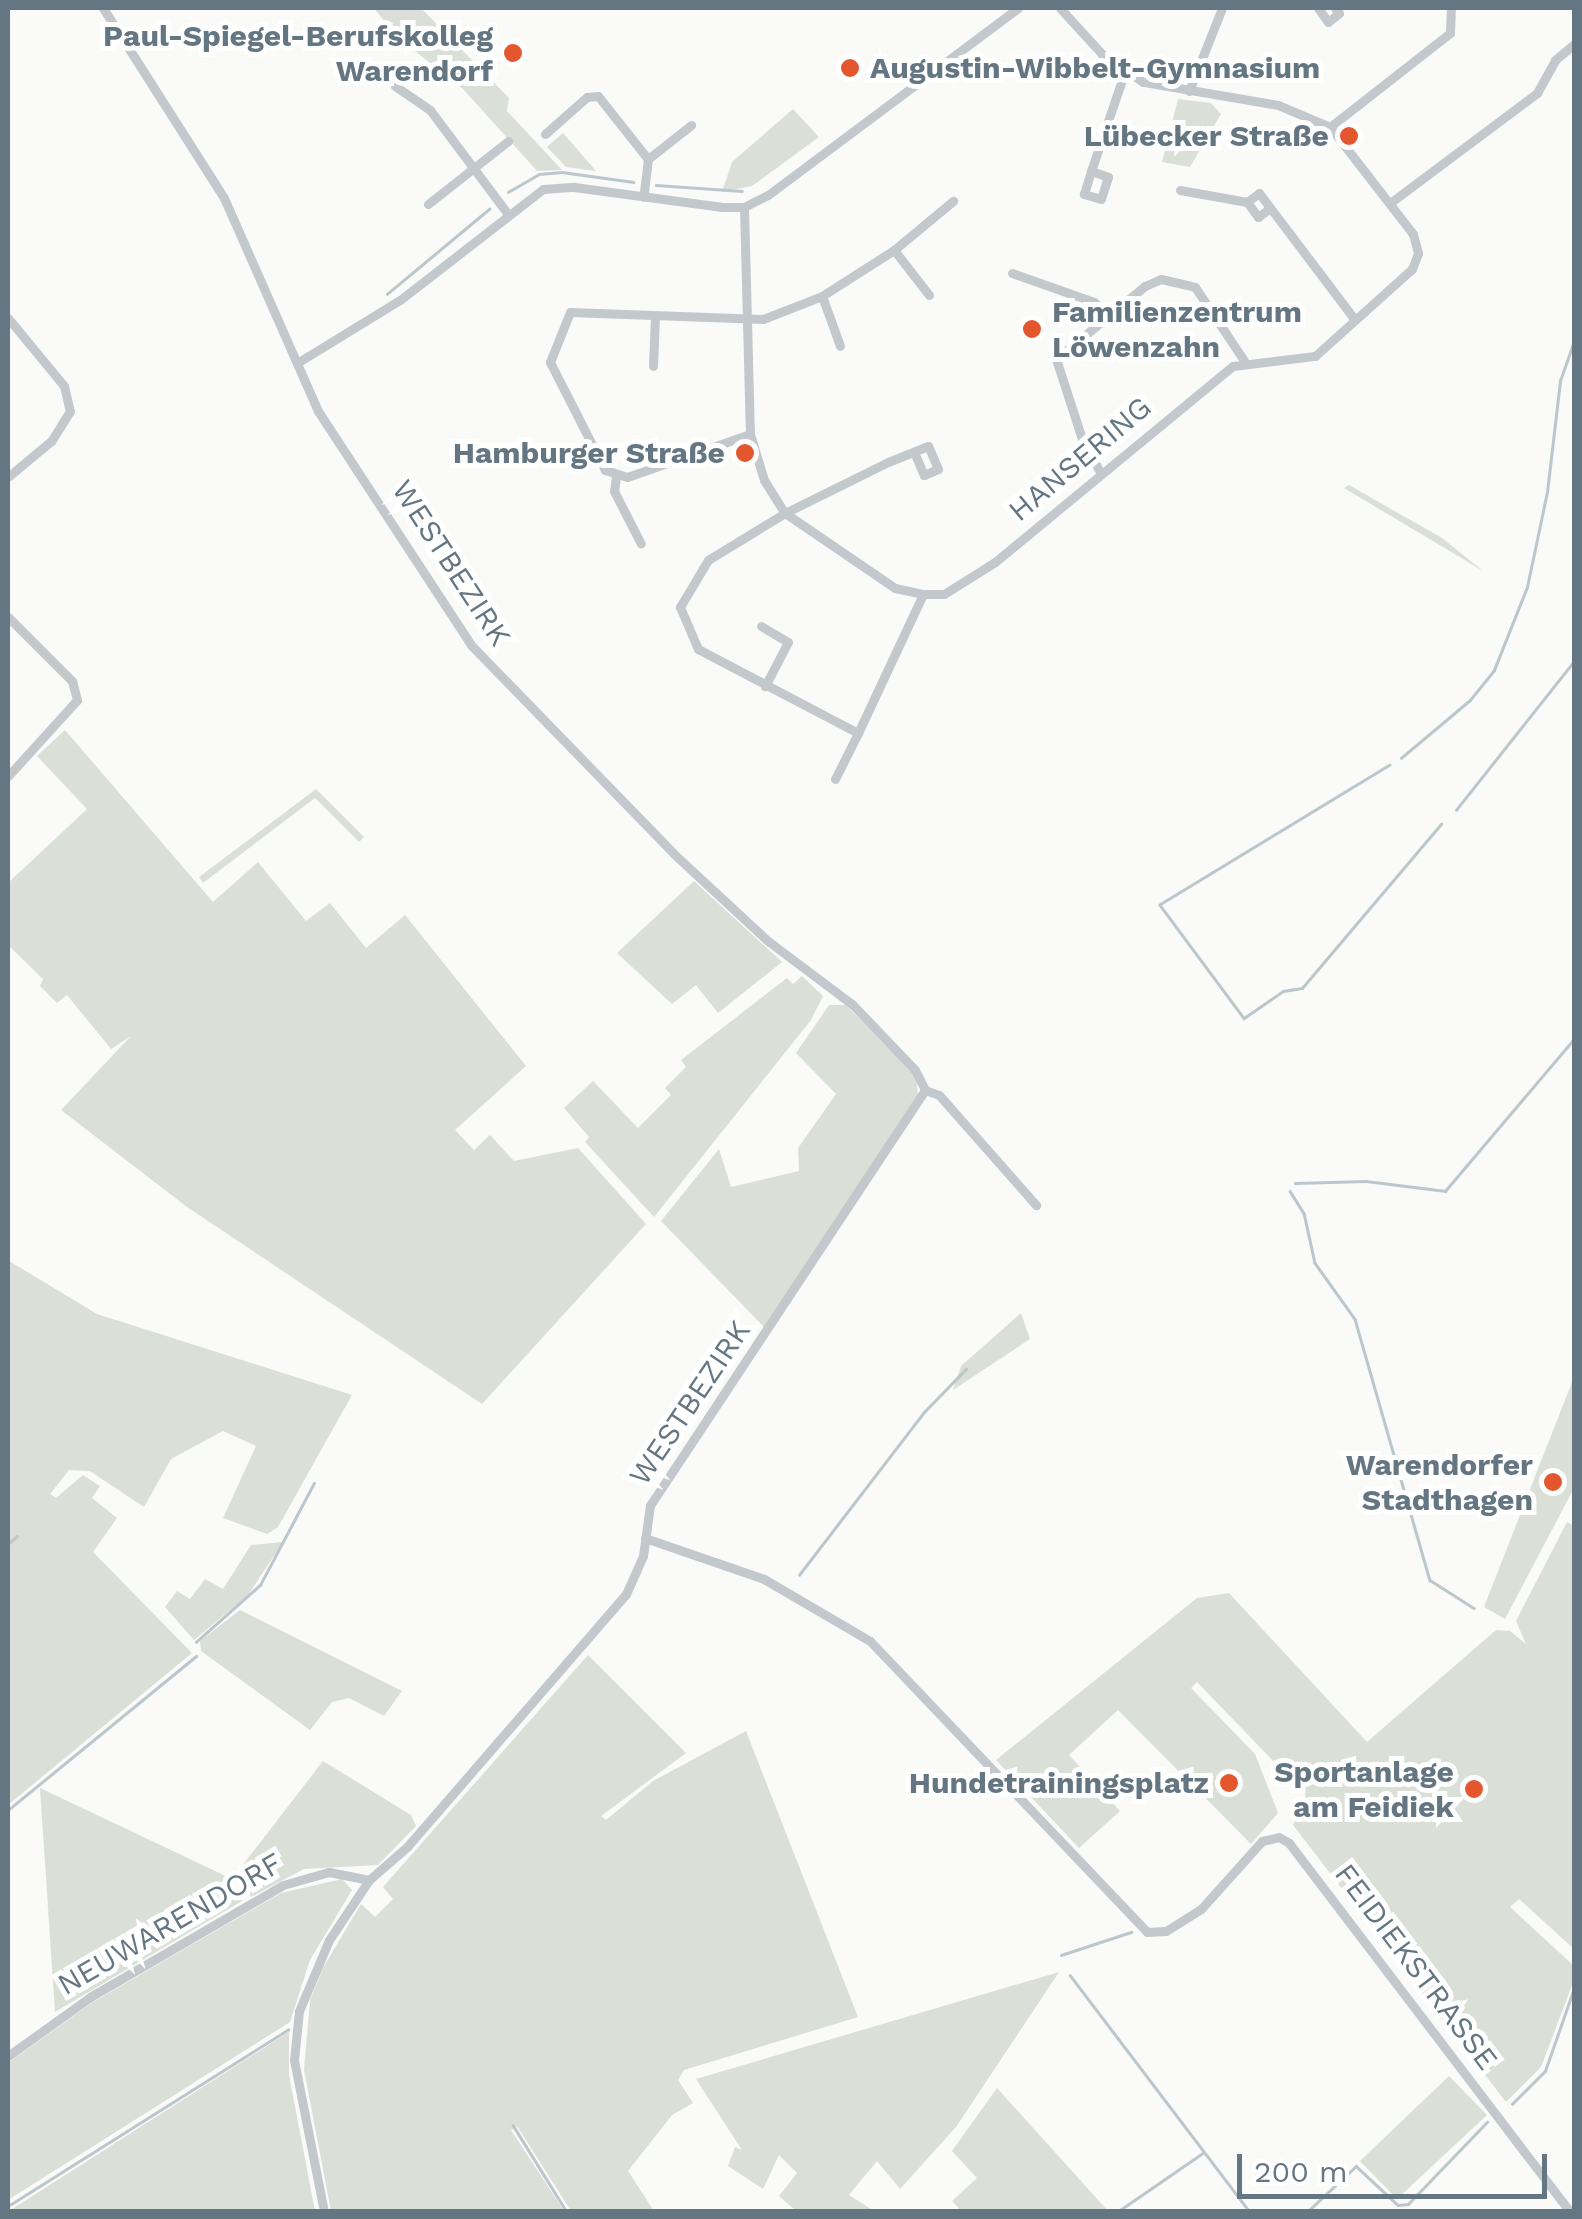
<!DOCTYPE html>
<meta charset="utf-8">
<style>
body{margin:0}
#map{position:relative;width:1582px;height:2219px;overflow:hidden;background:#fafaf8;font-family:"Work Sans",sans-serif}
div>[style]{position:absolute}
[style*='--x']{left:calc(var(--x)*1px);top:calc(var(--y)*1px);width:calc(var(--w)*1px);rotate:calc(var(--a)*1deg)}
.green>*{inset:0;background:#dadfd7}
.stream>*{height:2.5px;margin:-1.25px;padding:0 1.25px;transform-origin:1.25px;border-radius:1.25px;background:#bbc7cb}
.minor>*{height:9px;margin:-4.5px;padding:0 4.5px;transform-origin:4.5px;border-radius:4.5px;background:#c3c8cc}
.dots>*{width:28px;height:28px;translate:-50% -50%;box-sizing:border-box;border:5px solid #fff;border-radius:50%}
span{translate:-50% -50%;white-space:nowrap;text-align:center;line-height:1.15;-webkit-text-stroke:10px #fff;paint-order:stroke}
.poi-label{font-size:30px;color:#657683;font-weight:700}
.right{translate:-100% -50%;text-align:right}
.left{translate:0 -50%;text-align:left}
.street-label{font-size:30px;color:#657683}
.frame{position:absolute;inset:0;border:10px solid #657683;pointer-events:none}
.scale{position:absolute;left:1237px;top:2154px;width:310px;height:45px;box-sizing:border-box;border:5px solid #657683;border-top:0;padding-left:12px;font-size:30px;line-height:35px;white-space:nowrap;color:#657683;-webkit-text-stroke:8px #fff;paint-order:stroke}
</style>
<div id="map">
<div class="green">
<i style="clip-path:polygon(374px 8px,421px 8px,509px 98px,507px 111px,562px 170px,537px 171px,463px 89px,396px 36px)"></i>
<i style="clip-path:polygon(1178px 99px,1211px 103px,1221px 114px,1190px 167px,1162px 162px)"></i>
<i style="clip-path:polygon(793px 109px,819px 137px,752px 186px,722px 192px,732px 162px)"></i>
<i style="clip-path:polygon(563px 133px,596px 171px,566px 167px,547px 147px)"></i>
<i style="clip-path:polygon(1349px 485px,1442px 538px,1483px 571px,1344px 488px)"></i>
<i style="clip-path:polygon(65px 730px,213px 902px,258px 862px,306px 921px,330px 903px,366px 948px,405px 915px,526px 1066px,455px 1130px,474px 1150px,490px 1135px,514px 1161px,578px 1148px,646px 1224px,482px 1404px,187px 1207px,61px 1110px,131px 1036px,111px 1049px,67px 995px,57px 1003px,40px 986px,43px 979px,8px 945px,8px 883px,87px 809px,37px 756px)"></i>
<i style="clip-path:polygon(316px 789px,364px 837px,359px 842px,315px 798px,203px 883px,199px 877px)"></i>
<i style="clip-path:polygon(694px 881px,782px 962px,718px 1013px,696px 985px,672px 1004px,617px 953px)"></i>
<i style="clip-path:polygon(802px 976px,823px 996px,811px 1020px,654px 1217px,585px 1142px,589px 1137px,564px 1108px,593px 1081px,638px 1128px,671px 1095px,665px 1088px,686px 1067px,681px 1060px,787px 978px,793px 984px)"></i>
<i style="clip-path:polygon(829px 1005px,846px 1005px,916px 1077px,918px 1095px,765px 1328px,661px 1221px,719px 1149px,731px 1187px,799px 1171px,798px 1148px,836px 1094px,796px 1053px)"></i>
<i style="clip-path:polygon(9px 1261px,97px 1314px,352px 1395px,278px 1527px,267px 1534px,223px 1518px,256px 1446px,223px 1431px,171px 1459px,144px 1507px,90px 1471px,69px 1470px,50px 1494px,56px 1498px,83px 1475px,100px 1486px,92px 1498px,117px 1518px,93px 1552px,192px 1653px,8px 1805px)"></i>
<i style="clip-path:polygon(1021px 1313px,1030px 1339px,953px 1390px,961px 1366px)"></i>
<i style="clip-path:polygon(1574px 1377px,1574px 1488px,1505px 1619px,1484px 1607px)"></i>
<i style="clip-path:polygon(1567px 1522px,1574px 1526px,1574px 1949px,1519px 1899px,1510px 1907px,1574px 1966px,1574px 1980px,1541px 2067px,1506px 2102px,1293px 1825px,1306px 1795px,1197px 1682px,1191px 1688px,1255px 1754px,1278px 1813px,1251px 1844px,1118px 1710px,1069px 1755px,1120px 1811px,1079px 1848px,996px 1760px,1197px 1598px,1229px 1593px,1367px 1742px,1496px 1630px,1510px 1631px,1526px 1644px,1516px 1621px)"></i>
<i style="clip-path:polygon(283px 1542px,248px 1595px,194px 1640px,165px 1607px,177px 1591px,190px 1599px,205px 1579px,223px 1589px,251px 1545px)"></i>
<i style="clip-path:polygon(240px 1610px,402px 1691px,384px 1716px,349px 1698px,332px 1702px,310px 1730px,201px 1651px,200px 1641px)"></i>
<i style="clip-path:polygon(588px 1655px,686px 1753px,601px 1816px,606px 1820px,653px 1781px,746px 1731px,858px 2017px,684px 2070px,678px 2080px,693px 2103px,672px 2115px,628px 2171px,654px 2211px,571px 2211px,517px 2126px,511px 2130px,564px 2211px,331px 2211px,304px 2070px,310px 2000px,324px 1966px,361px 1904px,375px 1917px,393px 1899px,383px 1887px)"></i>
<i style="clip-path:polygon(323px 1761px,411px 1815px,416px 1826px,378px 1865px,304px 1869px,251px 1897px,242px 1866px)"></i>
<i style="clip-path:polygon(40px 1788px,232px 1879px,242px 1901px,55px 2012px)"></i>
<i style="clip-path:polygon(342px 1879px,352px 1890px,310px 1960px,290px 2022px,8px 2200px,8px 2063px,93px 2002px,281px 1893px)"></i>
<i style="clip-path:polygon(1059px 1972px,956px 2127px,900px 2189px,877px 2161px,849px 2195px,874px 2211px,796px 2211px,779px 2196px,797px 2173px,779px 2155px,763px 2189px,728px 2166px,735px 2147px,742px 2150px,696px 2079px)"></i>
<i style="clip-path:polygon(289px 2032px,289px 2075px,315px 2211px,9px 2211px)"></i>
<i style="clip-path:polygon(1449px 2076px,1487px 2115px,1397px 2199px,1360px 2161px)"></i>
<i style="clip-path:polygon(997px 2088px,1108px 2211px,961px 2211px,952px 2201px,977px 2178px,952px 2151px)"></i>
</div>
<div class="stream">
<i style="--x:656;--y:185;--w:86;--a:4"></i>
<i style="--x:508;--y:192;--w:36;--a:-30"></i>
<i style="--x:539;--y:174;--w:23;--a:-5"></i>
<i style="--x:562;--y:172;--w:72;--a:8"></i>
<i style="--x:387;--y:294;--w:133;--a:-39.8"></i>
<i style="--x:1401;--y:758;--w:90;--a:-40"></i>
<i style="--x:1470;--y:700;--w:38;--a:-51"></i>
<i style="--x:1494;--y:670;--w:89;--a:-68.3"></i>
<i style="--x:1527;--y:587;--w:97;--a:-78.1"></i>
<i style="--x:1547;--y:492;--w:112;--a:-83.3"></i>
<i style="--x:1560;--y:381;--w:42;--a:-70.7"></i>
<i style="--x:1390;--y:765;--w:269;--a:148.7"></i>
<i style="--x:1160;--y:905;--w:141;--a:53.4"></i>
<i style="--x:1244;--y:1018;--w:47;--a:-34.7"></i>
<i style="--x:1283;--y:991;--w:19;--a:-9"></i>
<i style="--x:1302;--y:988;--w:215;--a:-49.7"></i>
<i style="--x:1456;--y:810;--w:190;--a:-51.6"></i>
<i style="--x:1295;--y:1183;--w:71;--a:-1.6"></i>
<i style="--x:1366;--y:1181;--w:80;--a:7.2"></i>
<i style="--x:1445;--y:1191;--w:199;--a:-49.7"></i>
<i style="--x:1290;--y:1191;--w:26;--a:58"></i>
<i style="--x:1304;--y:1213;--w:51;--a:77.6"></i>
<i style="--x:1315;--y:1263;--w:69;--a:54.5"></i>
<i style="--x:1355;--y:1319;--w:272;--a:74"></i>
<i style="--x:1430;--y:1580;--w:52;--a:32.5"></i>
<i style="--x:8;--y:1544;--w:12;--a:-42"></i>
<i style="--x:799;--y:1575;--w:205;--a:-52.5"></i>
<i style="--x:924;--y:1412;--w:60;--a:-45.7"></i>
<i style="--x:196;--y:1642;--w:86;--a:-41.7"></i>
<i style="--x:260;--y:1585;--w:115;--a:-62.1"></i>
<i style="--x:8;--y:1810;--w:243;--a:-39.3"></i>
<i style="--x:1061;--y:1955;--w:74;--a:-18.2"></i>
<i style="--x:1070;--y:1975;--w:298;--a:52.8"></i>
<i style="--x:1512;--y:2104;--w:47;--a:-45"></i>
<i style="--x:1545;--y:2071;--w:88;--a:-70.7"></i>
<i style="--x:513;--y:2125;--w:102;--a:58.2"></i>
<i style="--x:8;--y:2206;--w:331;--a:-32.2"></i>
<i style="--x:1117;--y:2212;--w:104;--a:-34.5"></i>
<i style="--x:1307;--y:2212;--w:67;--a:-43.2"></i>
<i style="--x:1356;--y:2166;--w:57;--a:42.9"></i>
<i style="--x:1398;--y:2205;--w:10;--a:-6"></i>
<i style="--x:1408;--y:2204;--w:114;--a:-46.1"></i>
</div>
<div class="minor">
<i style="--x:103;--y:8;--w:225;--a:57.5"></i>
<i style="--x:224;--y:198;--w:233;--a:66.2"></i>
<i style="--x:318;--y:411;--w:280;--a:56.8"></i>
<i style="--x:471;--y:645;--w:291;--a:45.8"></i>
<i style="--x:674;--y:854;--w:128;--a:42.8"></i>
<i style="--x:768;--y:941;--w:105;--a:36.9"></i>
<i style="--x:852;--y:1004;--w:91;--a:46.3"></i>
<i style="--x:915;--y:1070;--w:22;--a:63"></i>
<i style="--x:925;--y:1090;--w:498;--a:123.5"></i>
<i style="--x:650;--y:1505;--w:51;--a:97.8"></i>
<i style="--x:643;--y:1556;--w:42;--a:114.1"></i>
<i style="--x:626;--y:1594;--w:333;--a:130.9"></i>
<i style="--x:408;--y:1846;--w:52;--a:138.9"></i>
<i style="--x:369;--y:1880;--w:72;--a:123.7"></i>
<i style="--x:329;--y:1940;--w:77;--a:112.9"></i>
<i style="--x:299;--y:2011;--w:49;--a:95.8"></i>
<i style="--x:294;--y:2060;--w:155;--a:78.8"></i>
<i style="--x:1318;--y:8;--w:17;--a:54"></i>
<i style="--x:1328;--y:22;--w:14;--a:-39"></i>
<i style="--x:1339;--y:13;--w:6;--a:-129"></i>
<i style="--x:395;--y:86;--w:42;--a:34.4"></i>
<i style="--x:430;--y:110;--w:129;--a:53.2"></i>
<i style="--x:1189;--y:91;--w:89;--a:-68.3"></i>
<i style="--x:1330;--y:127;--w:152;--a:-38.1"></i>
<i style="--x:1450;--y:33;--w:25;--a:-88"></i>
<i style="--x:545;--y:134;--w:56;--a:-41.4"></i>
<i style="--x:587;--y:97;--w:11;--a:-5"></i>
<i style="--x:598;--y:96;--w:80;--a:51.6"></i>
<i style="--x:648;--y:159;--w:38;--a:97"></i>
<i style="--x:648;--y:159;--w:55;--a:-38.3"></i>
<i style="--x:1091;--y:171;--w:18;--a:19"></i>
<i style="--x:1108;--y:177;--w:23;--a:108"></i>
<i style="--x:1101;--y:199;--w:18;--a:-164"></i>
<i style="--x:1084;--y:194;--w:24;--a:-73"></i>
<i style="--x:1091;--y:171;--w:106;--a:-71.2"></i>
<i style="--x:1180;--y:190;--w:68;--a:10.2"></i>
<i style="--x:1390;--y:203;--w:184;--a:-36.8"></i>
<i style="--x:1537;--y:93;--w:38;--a:-61"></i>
<i style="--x:1555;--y:60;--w:25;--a:-40"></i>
<i style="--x:428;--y:204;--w:102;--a:-38.2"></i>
<i style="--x:744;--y:207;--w:227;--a:88.5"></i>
<i style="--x:750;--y:434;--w:48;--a:73.1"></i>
<i style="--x:764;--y:480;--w:39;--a:58"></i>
<i style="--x:785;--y:513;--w:133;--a:34.3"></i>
<i style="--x:895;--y:588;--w:29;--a:12"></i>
<i style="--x:923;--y:594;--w:21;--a:0"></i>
<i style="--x:944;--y:594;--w:60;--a:-32.1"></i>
<i style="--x:995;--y:562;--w:308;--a:-39.5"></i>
<i style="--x:1233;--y:366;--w:83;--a:-7"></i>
<i style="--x:1315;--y:356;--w:130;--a:-41.9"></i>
<i style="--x:1412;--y:269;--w:17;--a:-69"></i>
<i style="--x:1418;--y:253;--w:20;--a:-105"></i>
<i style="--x:1413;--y:234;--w:135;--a:-127.8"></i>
<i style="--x:1330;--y:127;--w:56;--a:-157.1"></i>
<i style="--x:1278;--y:105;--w:137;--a:-170.3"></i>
<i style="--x:1143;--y:82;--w:50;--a:-145.7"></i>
<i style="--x:1102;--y:54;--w:62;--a:-132.4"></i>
<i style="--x:1270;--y:208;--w:15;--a:143"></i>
<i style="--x:1258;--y:217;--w:19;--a:-126"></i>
<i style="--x:1247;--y:202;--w:15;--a:-37"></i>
<i style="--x:1259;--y:193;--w:159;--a:52.9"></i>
<i style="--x:894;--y:250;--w:57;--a:52.1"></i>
<i style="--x:1012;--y:273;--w:87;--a:19.5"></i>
<i style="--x:1094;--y:302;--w:20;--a:45"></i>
<i style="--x:822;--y:296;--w:53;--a:70.2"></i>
<i style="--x:8;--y:318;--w:88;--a:50.5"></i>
<i style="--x:64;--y:386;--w:26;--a:77"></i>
<i style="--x:70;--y:411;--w:36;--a:122"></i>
<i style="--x:51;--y:441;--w:56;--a:140.1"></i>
<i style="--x:297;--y:363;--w:121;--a:-31.5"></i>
<i style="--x:400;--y:300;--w:181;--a:-37.8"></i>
<i style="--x:543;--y:189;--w:31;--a:-4"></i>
<i style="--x:574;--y:187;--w:148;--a:7.7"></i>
<i style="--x:721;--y:207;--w:23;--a:0"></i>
<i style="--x:744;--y:207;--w:27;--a:-27"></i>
<i style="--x:768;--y:195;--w:312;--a:-36.8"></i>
<i style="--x:653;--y:366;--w:49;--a:-87.7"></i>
<i style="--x:750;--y:434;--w:130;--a:160.7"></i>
<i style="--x:627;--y:477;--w:23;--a:-162"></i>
<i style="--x:605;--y:470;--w:121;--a:-117"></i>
<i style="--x:550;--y:362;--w:54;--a:-68.2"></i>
<i style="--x:570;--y:312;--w:193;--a:2.1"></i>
<i style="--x:763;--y:319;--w:63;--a:-21.3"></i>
<i style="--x:822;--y:296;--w:85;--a:-32.6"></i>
<i style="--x:894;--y:250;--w:77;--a:-39.7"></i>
<i style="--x:914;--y:452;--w:25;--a:67"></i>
<i style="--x:924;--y:475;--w:15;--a:-23"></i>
<i style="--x:938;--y:469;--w:25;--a:-113"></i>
<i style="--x:928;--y:446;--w:43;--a:158.2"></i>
<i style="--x:888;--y:462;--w:115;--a:153.7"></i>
<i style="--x:785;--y:513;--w:90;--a:148.6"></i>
<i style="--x:708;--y:560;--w:55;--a:120.8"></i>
<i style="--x:680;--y:607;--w:46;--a:66.8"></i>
<i style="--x:698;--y:649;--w:181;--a:27.7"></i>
<i style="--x:858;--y:733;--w:153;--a:-64.9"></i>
<i style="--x:1101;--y:474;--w:40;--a:-118"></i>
<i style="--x:1082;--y:439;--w:84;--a:-108"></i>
<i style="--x:1056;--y:359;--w:115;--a:-39.4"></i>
<i style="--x:1145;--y:286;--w:17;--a:-24"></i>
<i style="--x:1161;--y:279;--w:35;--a:13"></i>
<i style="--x:1195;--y:287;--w:90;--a:56.3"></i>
<i style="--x:616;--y:477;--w:14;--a:98"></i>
<i style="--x:614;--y:491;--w:59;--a:63"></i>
<i style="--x:8;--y:617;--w:91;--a:45"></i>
<i style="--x:72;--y:681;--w:20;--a:75"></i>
<i style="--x:77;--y:700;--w:103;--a:132.2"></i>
<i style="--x:761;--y:626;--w:31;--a:31"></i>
<i style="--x:788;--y:642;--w:50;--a:117.6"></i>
<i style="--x:835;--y:779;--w:51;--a:-63.4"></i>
<i style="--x:925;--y:1090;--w:15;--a:20"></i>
<i style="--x:939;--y:1095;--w:147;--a:48.6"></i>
<i style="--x:645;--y:1538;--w:126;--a:19"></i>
<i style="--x:764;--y:1579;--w:123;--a:30.3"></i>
<i style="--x:870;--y:1641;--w:402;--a:46.4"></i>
<i style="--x:1147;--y:1932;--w:19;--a:-3"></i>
<i style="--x:1166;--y:1931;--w:41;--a:-32.2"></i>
<i style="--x:1201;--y:1909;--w:91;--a:-48.1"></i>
<i style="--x:1262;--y:1841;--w:17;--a:-13"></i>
<i style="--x:1279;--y:1837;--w:12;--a:31"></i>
<i style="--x:1289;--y:1843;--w:464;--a:52.7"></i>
<i style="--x:8;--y:2056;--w:101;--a:-35.7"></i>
<i style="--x:90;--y:1997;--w:223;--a:-30.1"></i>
<i style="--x:283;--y:1885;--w:48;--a:-15.8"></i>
<i style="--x:329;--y:1872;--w:41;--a:11.3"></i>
</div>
<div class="dots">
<i style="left:513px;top:53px;background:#e4572e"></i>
<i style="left:850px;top:68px;background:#e4572e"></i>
<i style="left:1349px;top:136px;background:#e4572e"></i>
<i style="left:1032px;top:329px;background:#e4572e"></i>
<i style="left:745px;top:453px;background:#e4572e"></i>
<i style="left:1553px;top:1482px;background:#e4572e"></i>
<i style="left:1229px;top:1783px;background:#e4572e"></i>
<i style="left:1474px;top:1789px;background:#e4572e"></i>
</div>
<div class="poi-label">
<span class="right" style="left:493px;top:53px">Paul-Spiegel-Berufskolleg<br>Warendorf</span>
<span class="left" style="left:870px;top:68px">Augustin-Wibbelt-Gymnasium</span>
<span class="right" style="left:1329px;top:136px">Lübecker Straße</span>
<span class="left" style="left:1052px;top:329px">Familienzentrum<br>Löwenzahn</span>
<span class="right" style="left:725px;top:453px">Hamburger Straße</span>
<span class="right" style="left:1533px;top:1482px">Warendorfer<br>Stadthagen</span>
<span class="right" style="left:1454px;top:1789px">Sportanlage<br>am Feidiek</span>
<span class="right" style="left:1209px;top:1783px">Hundetrainingsplatz</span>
</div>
<div class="street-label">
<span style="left:1080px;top:459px;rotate:-40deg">HANSERING</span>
<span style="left:451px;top:563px;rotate:57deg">WESTBEZIRK</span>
<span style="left:690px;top:1403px;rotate:-56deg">WESTBEZIRK</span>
<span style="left:170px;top:1924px;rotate:-30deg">NEUWARENDORF</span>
<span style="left:1416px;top:1967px;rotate:53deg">FEIDIEKSTRASSE</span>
</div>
<div class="frame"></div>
<div class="scale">200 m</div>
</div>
